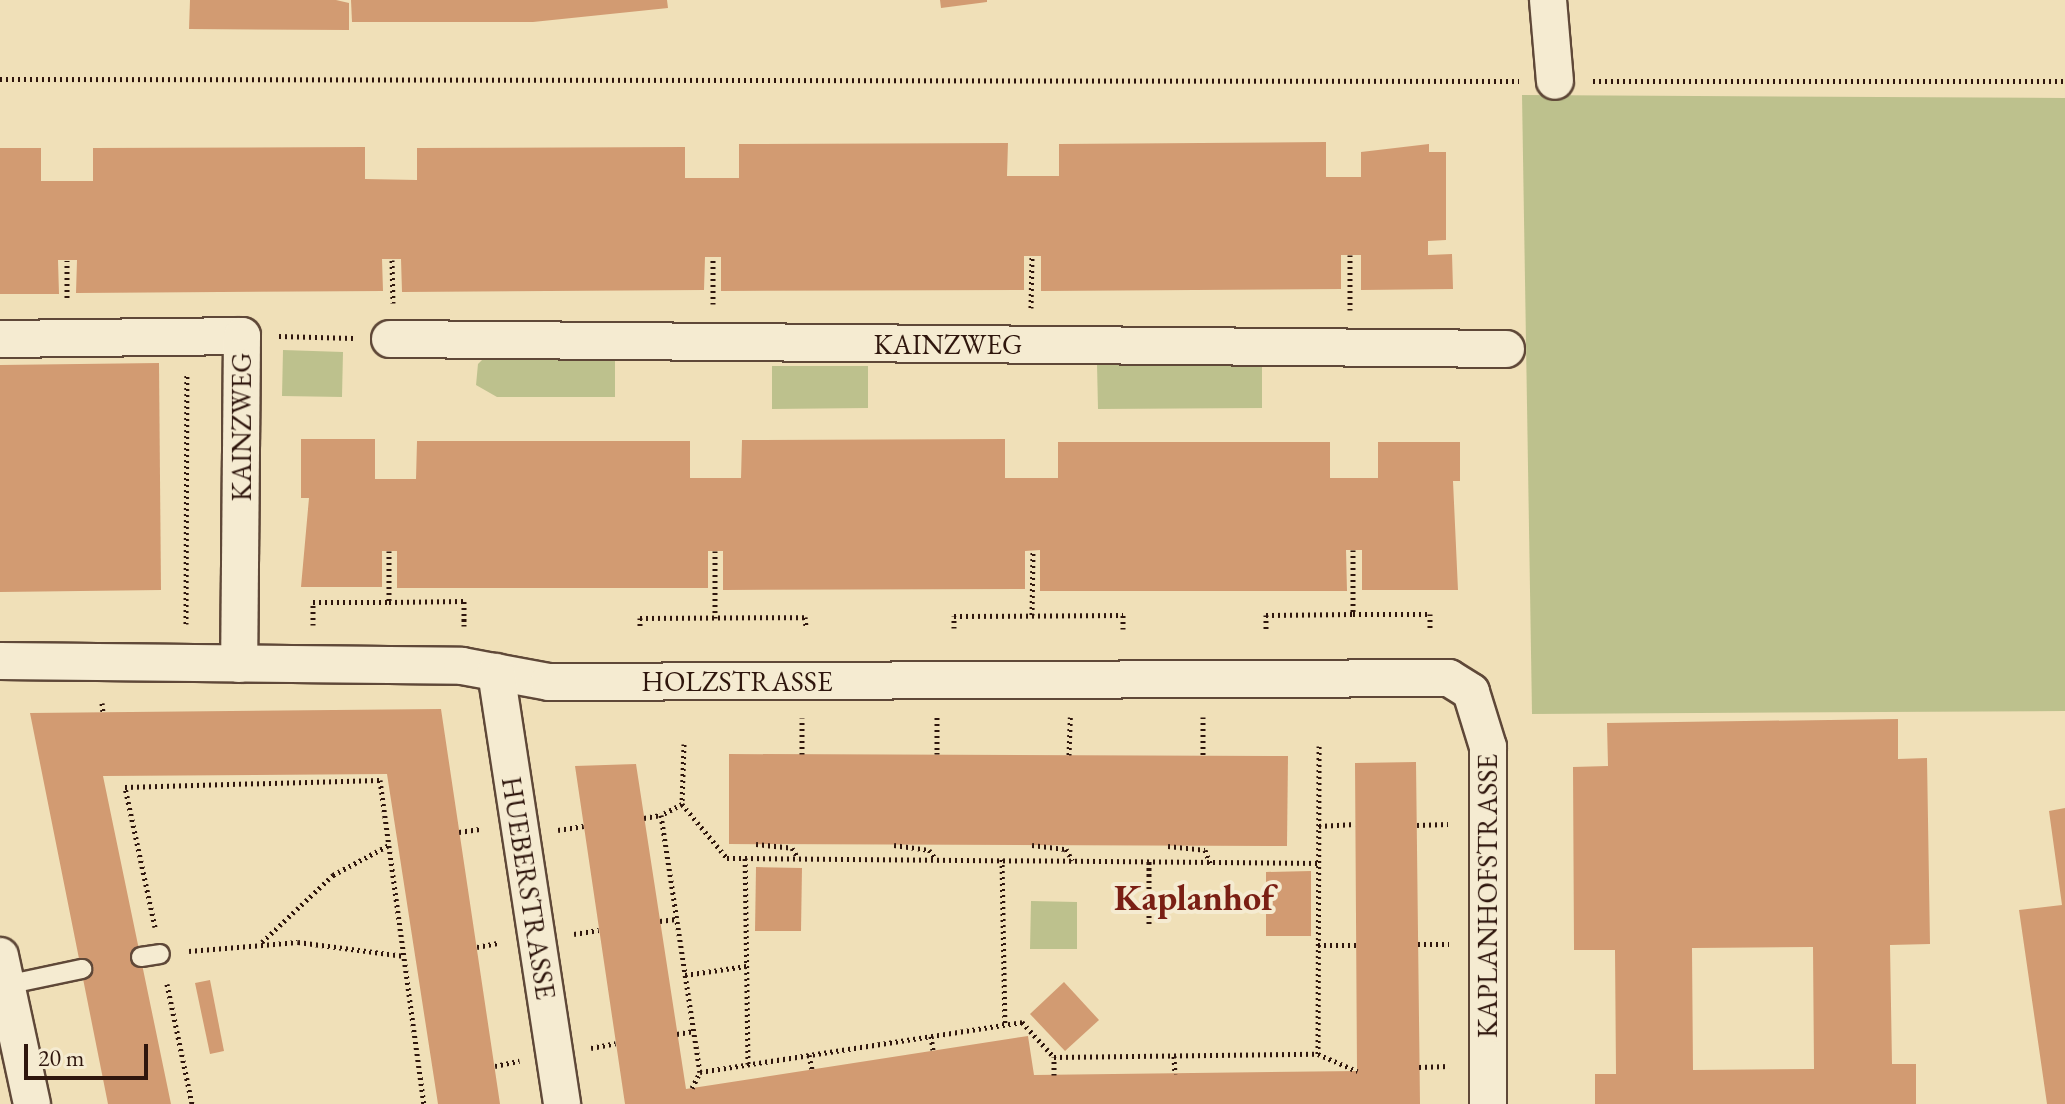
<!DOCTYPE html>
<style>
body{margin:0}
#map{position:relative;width:2065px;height:1104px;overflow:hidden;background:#f0e0b8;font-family:"EB Garamond",serif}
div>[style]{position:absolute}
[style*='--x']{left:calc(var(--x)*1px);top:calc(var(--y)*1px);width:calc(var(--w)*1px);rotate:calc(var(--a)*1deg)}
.green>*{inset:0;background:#bdc18d}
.building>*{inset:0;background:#d29b72}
.path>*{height:5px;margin-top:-2.5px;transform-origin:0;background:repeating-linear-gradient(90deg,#2f160d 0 2px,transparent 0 6px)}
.roads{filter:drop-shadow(2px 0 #5f4838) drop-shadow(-2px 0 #5f4838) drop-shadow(0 2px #5f4838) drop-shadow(0 -2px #5f4838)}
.lane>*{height:18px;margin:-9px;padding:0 9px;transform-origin:9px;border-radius:9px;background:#f5ebd1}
.street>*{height:36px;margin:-18px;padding:0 18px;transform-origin:18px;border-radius:18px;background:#f5ebd1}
span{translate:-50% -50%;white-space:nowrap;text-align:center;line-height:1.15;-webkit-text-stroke:8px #f5ebd1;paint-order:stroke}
.street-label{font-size:28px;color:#2f160d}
.district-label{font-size:36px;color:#7a1f14;font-weight:700}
.scale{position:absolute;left:24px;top:1044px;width:124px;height:36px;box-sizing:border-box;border:4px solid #2f160d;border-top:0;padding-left:10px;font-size:24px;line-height:28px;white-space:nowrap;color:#2f160d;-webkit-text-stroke:6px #f5ebd1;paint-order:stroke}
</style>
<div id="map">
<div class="green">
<i style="clip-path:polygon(1522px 95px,2065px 98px,2065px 711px,1532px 714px)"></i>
<i style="clip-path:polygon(283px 350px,343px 352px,342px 397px,282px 396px)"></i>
<i style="clip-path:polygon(615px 352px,615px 397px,497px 397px,476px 385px,478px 364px,487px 355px)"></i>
<i style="clip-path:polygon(1097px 364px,1262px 364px,1262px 408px,1098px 409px)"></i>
<i style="clip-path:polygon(772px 366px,868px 366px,868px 408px,772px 409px)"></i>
<i style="clip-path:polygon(1031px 901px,1077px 902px,1077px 949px,1030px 949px)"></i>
</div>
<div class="building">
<i style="clip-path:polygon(190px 0,336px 0,349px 3px,349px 30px,189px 29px)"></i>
<i style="clip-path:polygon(351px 0,667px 0,668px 8px,533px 22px,352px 22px)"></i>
<i style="clip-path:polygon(940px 0,987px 0,987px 2px,941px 8px)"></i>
<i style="clip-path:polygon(1326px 142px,1326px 177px,1361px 177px,1361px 152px,1429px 144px,1429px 152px,1446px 152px,1446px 240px,1428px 241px,1428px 255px,1452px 254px,1453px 289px,1361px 290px,1361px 255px,1341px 255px,1341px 289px,1041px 291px,1041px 256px,1024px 256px,1024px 290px,721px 291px,721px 257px,705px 257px,704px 290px,402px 292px,401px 259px,382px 259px,383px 291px,76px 293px,77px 260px,58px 260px,59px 294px,0 294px,0 148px,41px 148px,41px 181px,93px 181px,93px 148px,365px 147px,365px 179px,417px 180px,417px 148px,685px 147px,685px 178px,739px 178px,739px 144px,1008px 143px,1007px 176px,1059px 176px,1059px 144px)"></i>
<i style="clip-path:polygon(159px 363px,161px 590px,0 592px,0 365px)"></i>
<i style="clip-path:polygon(301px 439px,375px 439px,375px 479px,416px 479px,417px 441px,690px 441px,690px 478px,741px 478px,742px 440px,1005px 439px,1005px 478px,1058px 478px,1058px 442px,1330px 442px,1330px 478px,1378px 478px,1378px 442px,1460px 442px,1460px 481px,1453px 481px,1458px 590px,1362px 590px,1362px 550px,1346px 550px,1347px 591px,1040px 591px,1040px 550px,1025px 551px,1025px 589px,723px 590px,723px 551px,708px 551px,708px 588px,397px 588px,397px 551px,382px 551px,382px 587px,301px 587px,309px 498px,301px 498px)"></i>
<i style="clip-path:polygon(441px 709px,500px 1104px,438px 1104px,387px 774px,103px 776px,171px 1104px,108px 1104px,30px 713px)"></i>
<i style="clip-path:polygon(evenodd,1898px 719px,1898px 759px,1927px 758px,1930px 944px,1890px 945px,1892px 1064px,1916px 1064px,1916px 1104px,1595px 1104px,1595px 1074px,1616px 1074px,1615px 950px,1574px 950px,1573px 767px,1608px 766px,1607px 723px,1898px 719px,1813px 947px,1814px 1069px,1693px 1070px,1692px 948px,1813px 947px)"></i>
<i style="clip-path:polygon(729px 754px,1288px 756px,1287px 846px,729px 844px)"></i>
<i style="clip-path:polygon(1416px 762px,1420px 1104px,625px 1104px,575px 766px,636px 764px,686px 1089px,1028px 1036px,1034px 1075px,1357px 1071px,1355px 763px)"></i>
<i style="clip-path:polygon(2065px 808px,2065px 1104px,2047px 1104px,2019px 910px,2062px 905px,2049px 811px)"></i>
<i style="clip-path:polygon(756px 867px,802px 868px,801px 931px,755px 931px)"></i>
<i style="clip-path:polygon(1311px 871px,1311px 936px,1266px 936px,1266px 872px)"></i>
<i style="clip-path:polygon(210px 980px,224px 1051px,210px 1054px,195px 983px)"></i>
<i style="clip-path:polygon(1064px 982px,1099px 1020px,1065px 1051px,1030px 1014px)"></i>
</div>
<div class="path">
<i style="--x:0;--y:79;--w:1519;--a:0.08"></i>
<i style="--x:1593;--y:81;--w:472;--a:0"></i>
<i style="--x:1350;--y:255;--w:55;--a:90"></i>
<i style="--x:67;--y:260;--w:39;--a:90"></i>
<i style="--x:392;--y:260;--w:43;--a:88.7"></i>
<i style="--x:713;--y:304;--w:47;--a:-90"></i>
<i style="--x:1031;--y:308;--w:51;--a:-88.9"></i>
<i style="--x:279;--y:336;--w:74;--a:1.5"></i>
<i style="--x:1353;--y:550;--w:64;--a:90"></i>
<i style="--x:1353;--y:614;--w:77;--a:0"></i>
<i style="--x:1430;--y:614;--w:16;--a:90"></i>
<i style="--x:389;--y:551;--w:51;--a:90"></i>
<i style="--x:389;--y:602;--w:75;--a:-0.8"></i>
<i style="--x:464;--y:601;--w:25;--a:90"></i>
<i style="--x:715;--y:551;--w:67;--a:90"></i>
<i style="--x:1032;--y:615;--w:64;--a:-89.1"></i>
<i style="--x:186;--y:624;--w:251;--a:-89.8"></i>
<i style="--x:313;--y:625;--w:23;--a:-90"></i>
<i style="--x:313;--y:602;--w:76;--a:0"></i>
<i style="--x:640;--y:626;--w:8;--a:-90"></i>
<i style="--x:640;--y:618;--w:165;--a:-0.3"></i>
<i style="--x:805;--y:617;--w:10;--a:84"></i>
<i style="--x:954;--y:628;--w:12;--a:-90"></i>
<i style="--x:954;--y:616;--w:169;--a:-0.3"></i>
<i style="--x:1123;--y:615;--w:14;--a:90"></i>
<i style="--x:1266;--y:629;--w:14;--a:-90"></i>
<i style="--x:1266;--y:615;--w:87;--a:-0.7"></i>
<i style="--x:102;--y:703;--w:9;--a:84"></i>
<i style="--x:937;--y:717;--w:37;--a:90"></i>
<i style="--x:684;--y:744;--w:60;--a:91.9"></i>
<i style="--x:682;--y:804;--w:24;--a:152"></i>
<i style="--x:661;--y:815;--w:260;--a:81.4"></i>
<i style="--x:700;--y:1072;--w:326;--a:-8.8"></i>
<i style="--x:1022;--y:1022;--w:47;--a:47.6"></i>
<i style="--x:1054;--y:1057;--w:264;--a:-0.7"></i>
<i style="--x:1318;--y:1054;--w:308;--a:-89.8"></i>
<i style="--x:802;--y:754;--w:36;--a:-90"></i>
<i style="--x:1069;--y:755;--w:38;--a:-88"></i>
<i style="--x:1203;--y:755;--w:38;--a:-90"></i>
<i style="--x:682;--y:804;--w:70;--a:50.2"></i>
<i style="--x:727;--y:858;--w:18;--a:0"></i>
<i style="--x:644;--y:818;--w:17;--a:-10"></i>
<i style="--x:1417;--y:825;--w:31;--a:-2"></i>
<i style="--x:1319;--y:826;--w:36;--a:-3"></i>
<i style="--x:558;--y:830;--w:26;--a:-9"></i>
<i style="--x:459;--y:832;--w:21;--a:-8"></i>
<i style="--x:756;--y:844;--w:36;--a:6"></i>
<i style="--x:792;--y:848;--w:12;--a:59"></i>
<i style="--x:894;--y:845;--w:35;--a:8"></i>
<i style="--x:929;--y:850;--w:10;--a:53"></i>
<i style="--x:1032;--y:845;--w:34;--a:7"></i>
<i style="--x:1066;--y:849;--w:13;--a:61"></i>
<i style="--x:1168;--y:846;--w:37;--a:6"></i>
<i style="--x:1205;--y:850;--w:14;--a:69"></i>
<i style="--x:1002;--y:859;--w:166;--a:89"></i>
<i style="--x:660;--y:921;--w:16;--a:-7"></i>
<i style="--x:1149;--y:924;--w:64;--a:-90"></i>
<i style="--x:155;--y:927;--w:143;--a:-102.1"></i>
<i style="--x:125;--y:787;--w:255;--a:-1.6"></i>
<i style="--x:380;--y:780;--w:327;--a:82.3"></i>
<i style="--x:574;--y:934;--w:25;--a:-9"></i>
<i style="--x:262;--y:942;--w:98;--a:-43.3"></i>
<i style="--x:333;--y:875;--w:64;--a:-28.2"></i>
<i style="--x:1418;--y:944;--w:31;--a:0"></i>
<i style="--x:1318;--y:945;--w:38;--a:0"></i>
<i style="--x:477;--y:947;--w:21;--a:-11"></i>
<i style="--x:189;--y:951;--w:109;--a:-4.7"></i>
<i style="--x:298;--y:942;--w:107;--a:7.5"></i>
<i style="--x:685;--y:975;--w:62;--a:-8.4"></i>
<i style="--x:167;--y:984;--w:123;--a:78.2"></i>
<i style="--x:677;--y:1034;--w:17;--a:-10"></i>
<i style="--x:931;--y:1036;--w:14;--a:82"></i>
<i style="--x:591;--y:1048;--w:25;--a:-11"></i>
<i style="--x:1318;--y:1054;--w:43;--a:23.6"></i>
<i style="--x:809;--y:1055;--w:14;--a:78"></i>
<i style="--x:1174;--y:1056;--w:18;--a:87"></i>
<i style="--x:748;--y:1064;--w:206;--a:-90.8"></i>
<i style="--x:745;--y:858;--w:574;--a:0.5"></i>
<i style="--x:495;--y:1066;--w:25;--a:-12"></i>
<i style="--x:1419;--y:1067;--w:30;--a:-2"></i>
<i style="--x:1054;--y:1075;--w:18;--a:-90"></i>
<i style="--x:692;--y:1088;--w:18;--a:-63"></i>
</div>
<div class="roads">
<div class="lane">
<i style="--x:141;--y:957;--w:19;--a:-9"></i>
<i style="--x:6;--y:985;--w:78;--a:-11.9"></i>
</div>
<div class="street">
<i style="--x:1548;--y:0;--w:81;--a:85.1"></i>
<i style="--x:0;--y:339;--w:242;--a:-0.7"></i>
<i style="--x:242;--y:336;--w:328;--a:90.5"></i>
<i style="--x:390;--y:339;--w:1116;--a:0.51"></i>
<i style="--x:0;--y:661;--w:462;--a:0.6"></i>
<i style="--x:462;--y:666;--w:88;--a:10.4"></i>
<i style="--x:549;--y:682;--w:900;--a:-0.25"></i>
<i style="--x:1449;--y:678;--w:26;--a:32"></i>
<i style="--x:1471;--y:692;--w:58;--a:72.8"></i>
<i style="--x:1488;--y:747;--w:357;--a:90"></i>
<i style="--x:496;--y:672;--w:437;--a:81.3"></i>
<i style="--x:0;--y:956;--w:151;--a:77.8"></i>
</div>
</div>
<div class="street-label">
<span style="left:948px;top:344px">KAINZWEG</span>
<span style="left:241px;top:427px;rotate:-90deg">KAINZWEG</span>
<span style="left:737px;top:681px">HOLZSTRASSE</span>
<span style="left:529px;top:888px;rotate:81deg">HUEBERSTRASSE</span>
<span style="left:1487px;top:896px;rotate:-90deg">KAPLANHOFSTRASSE</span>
</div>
<div class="district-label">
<span style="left:1194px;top:898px">Kaplanhof</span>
</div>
<div class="scale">20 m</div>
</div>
